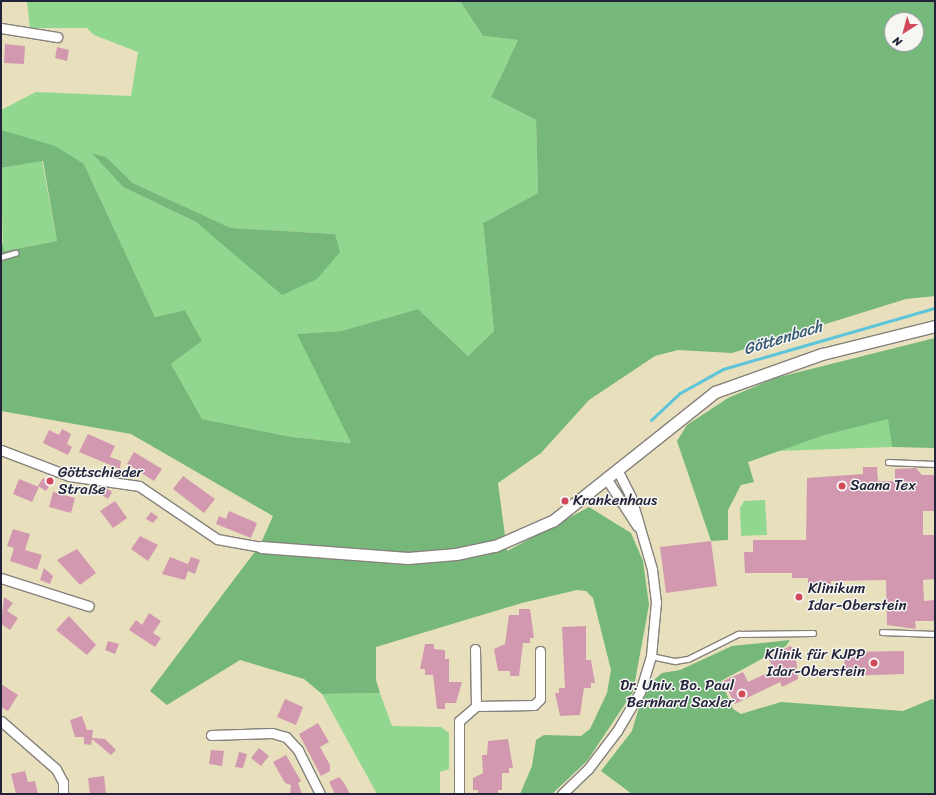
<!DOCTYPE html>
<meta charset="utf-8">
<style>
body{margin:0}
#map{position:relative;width:936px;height:795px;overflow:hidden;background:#e8e0bc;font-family:Sriracha,sans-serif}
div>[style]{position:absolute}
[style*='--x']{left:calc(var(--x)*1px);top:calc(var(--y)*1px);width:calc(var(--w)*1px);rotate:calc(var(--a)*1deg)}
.green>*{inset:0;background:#92d790}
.forest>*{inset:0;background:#75b87a}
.stream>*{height:3px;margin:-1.5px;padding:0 1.5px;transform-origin:1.5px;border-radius:1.5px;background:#5dc4da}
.building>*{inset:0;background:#d298b0}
.roads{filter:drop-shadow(1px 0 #85817c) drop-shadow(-1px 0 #85817c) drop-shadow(0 1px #85817c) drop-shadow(0 -1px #85817c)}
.service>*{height:4.5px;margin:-2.25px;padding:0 2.25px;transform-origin:2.25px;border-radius:2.25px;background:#fff}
.minor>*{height:9px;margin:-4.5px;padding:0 4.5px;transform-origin:4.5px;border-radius:4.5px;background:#fff}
.tertiary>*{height:11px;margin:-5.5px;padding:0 5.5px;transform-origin:5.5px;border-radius:5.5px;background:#fff}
.dots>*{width:11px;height:11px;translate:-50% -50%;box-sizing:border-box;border:2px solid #f6f6f2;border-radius:50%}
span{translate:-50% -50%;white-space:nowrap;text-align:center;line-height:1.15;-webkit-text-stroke:3px #f6f6f2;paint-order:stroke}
.poi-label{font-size:15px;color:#22223b}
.left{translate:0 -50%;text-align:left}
.right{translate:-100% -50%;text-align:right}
.water-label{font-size:16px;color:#375b73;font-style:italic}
.frame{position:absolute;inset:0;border:2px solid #22223b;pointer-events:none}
.north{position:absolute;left:884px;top:12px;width:40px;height:40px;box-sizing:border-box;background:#f6f6f2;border:1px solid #a1a1a9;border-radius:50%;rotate:216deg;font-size:11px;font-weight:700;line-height:16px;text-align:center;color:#22223b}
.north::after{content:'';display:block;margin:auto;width:14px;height:18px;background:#d1495b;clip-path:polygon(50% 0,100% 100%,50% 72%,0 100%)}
</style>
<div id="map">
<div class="green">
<i style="clip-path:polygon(evenodd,27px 1px,460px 1px,483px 36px,518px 40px,491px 97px,536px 120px,538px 193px,483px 223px,494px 331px,468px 356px,418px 309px,341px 331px,298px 334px,351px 443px,292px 437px,202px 419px,171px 364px,202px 341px,185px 310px,155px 317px,84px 164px,1px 130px,1px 110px,36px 92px,131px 96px,138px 52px,94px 35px,87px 28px,30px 28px,27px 1px,93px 153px,106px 157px,133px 183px,231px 228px,335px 234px,221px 242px,196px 222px,123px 187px,93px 153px)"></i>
<i style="clip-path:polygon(42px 161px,57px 241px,3px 251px,1px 168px)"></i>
<i style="clip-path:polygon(889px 418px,892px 447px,778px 451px,825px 435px)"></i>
<i style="clip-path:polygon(765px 500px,767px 535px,741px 536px,740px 508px,744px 501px)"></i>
<i style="clip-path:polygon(380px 693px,392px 726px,441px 727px,449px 733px,449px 769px,440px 772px,440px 794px,377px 794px,322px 694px)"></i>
</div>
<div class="forest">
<i style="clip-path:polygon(evenodd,460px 1px,935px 1px,935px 296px,906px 299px,732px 353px,678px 350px,655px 356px,589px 400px,541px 453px,498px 483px,507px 551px,589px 507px,631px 533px,643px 561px,649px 605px,633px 692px,587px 761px,552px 794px,520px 794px,532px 766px,536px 740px,544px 735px,581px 736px,590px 729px,607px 693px,611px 670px,593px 598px,586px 591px,577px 590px,522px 603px,376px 647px,376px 680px,380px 693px,322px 694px,304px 679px,240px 660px,167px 705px,150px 691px,260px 545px,273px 516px,131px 434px,1px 411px,1px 237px,4px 251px,57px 241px,43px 161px,1px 168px,1px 130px,55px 146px,84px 164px,155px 317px,185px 310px,202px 341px,171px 364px,202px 419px,292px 437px,351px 443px,297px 334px,341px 331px,418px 309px,468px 356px,494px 331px,483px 223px,538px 193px,536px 120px,491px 97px,518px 40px,483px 36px,460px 1px,892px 20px,916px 20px,916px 44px,892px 44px,892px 20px)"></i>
<i style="clip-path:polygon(92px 153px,106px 157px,133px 183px,231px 228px,335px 234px,340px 252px,317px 279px,282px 295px,196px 222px,123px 187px)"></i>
<i style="clip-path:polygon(935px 338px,935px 448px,892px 447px,888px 419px,825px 435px,748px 462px,754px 482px,741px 485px,728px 510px,728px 540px,711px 541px,677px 441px,687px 425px,728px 398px,775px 378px)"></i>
<i style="clip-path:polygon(790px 640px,786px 646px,721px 681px,733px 709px,741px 714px,781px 702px,903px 711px,932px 699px,935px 701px,935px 794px,632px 794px,601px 771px,632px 731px,639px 707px,654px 680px,662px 673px,680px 670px,732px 646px)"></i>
</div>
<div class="stream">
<i style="--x:651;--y:420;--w:40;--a:-43"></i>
<i style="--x:680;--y:393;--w:49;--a:-29.2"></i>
<i style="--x:723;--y:369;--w:221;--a:-16.1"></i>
</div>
<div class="building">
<i style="clip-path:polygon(5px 44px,25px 46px,24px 64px,4px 63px)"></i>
<i style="clip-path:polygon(57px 47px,69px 50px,67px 61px,55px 58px)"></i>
<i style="clip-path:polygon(62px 429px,71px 434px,67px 444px,72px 447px,68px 455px,43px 443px,49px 430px,59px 435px)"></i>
<i style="clip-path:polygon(88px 434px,115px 446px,110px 457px,121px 461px,120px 469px,79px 452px)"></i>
<i style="clip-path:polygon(134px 452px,162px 469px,154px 481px,127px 464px)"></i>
<i style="clip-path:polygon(863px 467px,877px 467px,878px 481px,895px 481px,895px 469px,916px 468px,922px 475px,935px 475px,935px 511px,923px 511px,923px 535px,935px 535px,935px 579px,923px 580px,924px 601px,935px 600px,935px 621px,915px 621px,916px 629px,887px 625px,886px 580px,831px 581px,831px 588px,808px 590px,808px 578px,792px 578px,792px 573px,745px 573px,744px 552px,753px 552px,753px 540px,806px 540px,807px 478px,863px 474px)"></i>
<i style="clip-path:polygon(183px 476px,215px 499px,204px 513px,173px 489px)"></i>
<i style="clip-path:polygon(43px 478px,51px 483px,46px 491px,38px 486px)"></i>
<i style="clip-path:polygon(19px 479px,39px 487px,32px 502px,13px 494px)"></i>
<i style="clip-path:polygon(105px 487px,112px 492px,108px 499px,100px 494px)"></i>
<i style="clip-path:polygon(53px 492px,75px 498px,71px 513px,49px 507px)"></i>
<i style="clip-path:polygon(115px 501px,127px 518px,113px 528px,100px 511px)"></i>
<i style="clip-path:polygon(229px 511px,257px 523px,251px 538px,216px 524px,219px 516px,226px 519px)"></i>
<i style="clip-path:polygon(151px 512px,158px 517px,153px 523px,146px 519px)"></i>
<i style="clip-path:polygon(13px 529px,30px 534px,25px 550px,42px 555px,37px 570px,10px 561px,14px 548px,7px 546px)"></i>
<i style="clip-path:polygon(140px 536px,158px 545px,148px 561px,131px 549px)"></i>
<i style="clip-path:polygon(711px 541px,717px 586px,666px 593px,660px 547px)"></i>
<i style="clip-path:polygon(77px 549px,96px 573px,80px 585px,57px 560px)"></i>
<i style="clip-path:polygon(170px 557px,188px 564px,191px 557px,200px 560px,195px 574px,188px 571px,185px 580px,162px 574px)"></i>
<i style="clip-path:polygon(44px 568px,53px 576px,50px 584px,40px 580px)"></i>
<i style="clip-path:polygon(4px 597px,13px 603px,7px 611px,18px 618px,10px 630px,1px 624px)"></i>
<i style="clip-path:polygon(519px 609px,530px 609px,534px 638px,530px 638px,530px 643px,523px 643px,519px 676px,510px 676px,510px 671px,498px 671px,494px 649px,505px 644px,509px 615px,519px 615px)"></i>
<i style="clip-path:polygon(149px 613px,161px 621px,153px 633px,161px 638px,155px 647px,129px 630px,136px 620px,142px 625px)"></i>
<i style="clip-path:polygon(69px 616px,96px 645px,87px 655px,56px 630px)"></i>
<i style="clip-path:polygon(586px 626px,586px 660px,591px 660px,595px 683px,591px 683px,591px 688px,584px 688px,580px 715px,560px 716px,555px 693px,559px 693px,559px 688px,565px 688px,562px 627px)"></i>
<i style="clip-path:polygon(108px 641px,119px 644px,115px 654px,105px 650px)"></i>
<i style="clip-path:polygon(425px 644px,434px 644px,434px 649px,445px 650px,445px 659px,449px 659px,449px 682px,462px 682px,456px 703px,445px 703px,445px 709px,437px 709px,433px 675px,425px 675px,425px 669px,420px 669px)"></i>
<i style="clip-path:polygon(790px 646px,801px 652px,801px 658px,796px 659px,798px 679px,782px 687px,780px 682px,735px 704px,723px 681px,743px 672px,748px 682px,774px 670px,768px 657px)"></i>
<i style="clip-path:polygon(904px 651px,904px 674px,845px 676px,844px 652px)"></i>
<i style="clip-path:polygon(1px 684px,18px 695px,8px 711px,1px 707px)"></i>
<i style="clip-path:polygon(285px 699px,303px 707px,296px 725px,277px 717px)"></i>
<i style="clip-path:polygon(82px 716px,87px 730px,93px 730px,92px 738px,105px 739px,116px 750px,111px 755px,92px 739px,91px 745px,84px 744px,84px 737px,75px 737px,70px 720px)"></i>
<i style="clip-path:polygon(318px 723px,329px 742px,320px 747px,330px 765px,330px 771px,321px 776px,299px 734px)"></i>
<i style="clip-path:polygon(508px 739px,513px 768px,509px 768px,509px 773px,502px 773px,502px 790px,498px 790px,498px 794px,478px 794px,478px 790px,473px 790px,473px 778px,483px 773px,482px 755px,487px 755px,488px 741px)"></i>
<i style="clip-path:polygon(259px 748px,269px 756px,261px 766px,251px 758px)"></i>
<i style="clip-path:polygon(211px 750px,224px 751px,222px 766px,209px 764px)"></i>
<i style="clip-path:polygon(239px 752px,247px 754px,243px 768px,235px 767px)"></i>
<i style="clip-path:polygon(286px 755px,301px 781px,298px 783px,302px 794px,290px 794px,291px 785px,285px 783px,273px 762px)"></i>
<i style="clip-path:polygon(25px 771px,28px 782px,35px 781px,38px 794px,16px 794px,11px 774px)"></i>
<i style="clip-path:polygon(104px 776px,106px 794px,90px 794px,88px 778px)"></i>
<i style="clip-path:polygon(339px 777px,344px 783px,350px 794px,335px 794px,329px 782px)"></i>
</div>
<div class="roads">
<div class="service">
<i style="--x:1;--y:257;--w:15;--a:-16"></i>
<i style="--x:888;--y:462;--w:47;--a:2.4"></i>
<i style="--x:882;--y:632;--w:53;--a:2.2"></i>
<i style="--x:651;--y:656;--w:25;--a:12"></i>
<i style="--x:675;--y:661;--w:13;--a:-9"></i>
<i style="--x:688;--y:659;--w:56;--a:-26.6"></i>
<i style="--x:738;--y:634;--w:75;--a:-0.8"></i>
</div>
<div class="minor">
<i style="--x:1;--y:28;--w:57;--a:9.1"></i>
<i style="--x:1;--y:450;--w:73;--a:20.9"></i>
<i style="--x:69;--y:476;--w:71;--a:8.1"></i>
<i style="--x:139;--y:486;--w:94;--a:34.2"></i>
<i style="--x:217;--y:539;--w:45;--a:10.3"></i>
<i style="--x:606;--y:478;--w:57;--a:57.1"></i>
<i style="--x:1;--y:578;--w:92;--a:17.7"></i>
<i style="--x:475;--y:649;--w:57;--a:89"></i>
<i style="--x:1;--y:721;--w:73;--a:41.1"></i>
<i style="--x:56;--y:769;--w:15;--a:62"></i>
<i style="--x:63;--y:782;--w:12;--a:90"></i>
<i style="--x:211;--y:735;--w:61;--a:-1.9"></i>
<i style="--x:272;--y:733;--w:15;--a:16"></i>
<i style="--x:286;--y:737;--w:18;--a:47"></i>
<i style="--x:298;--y:750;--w:49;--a:63.4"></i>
<i style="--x:459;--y:794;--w:73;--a:-90"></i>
<i style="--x:459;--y:721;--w:23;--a:-41"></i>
<i style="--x:476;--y:706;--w:58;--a:-1"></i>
<i style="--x:534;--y:705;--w:8;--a:-45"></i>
<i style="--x:540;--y:699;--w:48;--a:-90"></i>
<i style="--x:562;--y:794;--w:36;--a:-44"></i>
<i style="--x:588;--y:769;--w:48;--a:-52.7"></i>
<i style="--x:617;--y:731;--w:45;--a:-59.5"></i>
<i style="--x:640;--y:692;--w:38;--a:-73"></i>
<i style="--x:651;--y:656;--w:54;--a:-84.7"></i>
<i style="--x:656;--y:602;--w:33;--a:-97"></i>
<i style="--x:652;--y:569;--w:75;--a:-106.3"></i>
<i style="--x:631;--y:497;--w:31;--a:-117"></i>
</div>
<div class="tertiary">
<i style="--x:261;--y:547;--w:147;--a:4.3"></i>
<i style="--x:408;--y:558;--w:48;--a:-4.8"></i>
<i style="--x:456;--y:554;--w:40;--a:-12"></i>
<i style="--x:495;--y:546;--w:64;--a:-23.8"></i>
<i style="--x:554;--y:520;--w:206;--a:-38.5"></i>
<i style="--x:715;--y:392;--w:114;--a:-19.6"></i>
<i style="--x:822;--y:354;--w:116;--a:-13.9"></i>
</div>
</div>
<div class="dots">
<i style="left:50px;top:481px;background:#d1495b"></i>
<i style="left:842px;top:486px;background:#d1495b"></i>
<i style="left:565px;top:501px;background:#d1495b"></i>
<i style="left:799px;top:597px;background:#d1495b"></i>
<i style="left:874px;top:663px;background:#d1495b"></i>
<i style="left:742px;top:694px;background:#d1495b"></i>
</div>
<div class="poi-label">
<span class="left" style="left:58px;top:481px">Göttschieder<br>Straße</span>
<span class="left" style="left:850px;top:486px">Saana Tex</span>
<span class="left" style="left:573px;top:501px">Krankenhaus</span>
<span class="left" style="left:808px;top:597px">Klinikum<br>Idar-Oberstein</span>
<span class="right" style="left:865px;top:663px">Klinik für KJPP<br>Idar-Oberstein</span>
<span class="right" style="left:734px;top:694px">Dr. Univ. Bo. Paul<br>Bernhard Saxler</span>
</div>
<div class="water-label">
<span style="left:783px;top:338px;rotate:-17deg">Göttenbach</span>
</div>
<div class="frame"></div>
<div class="north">N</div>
</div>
